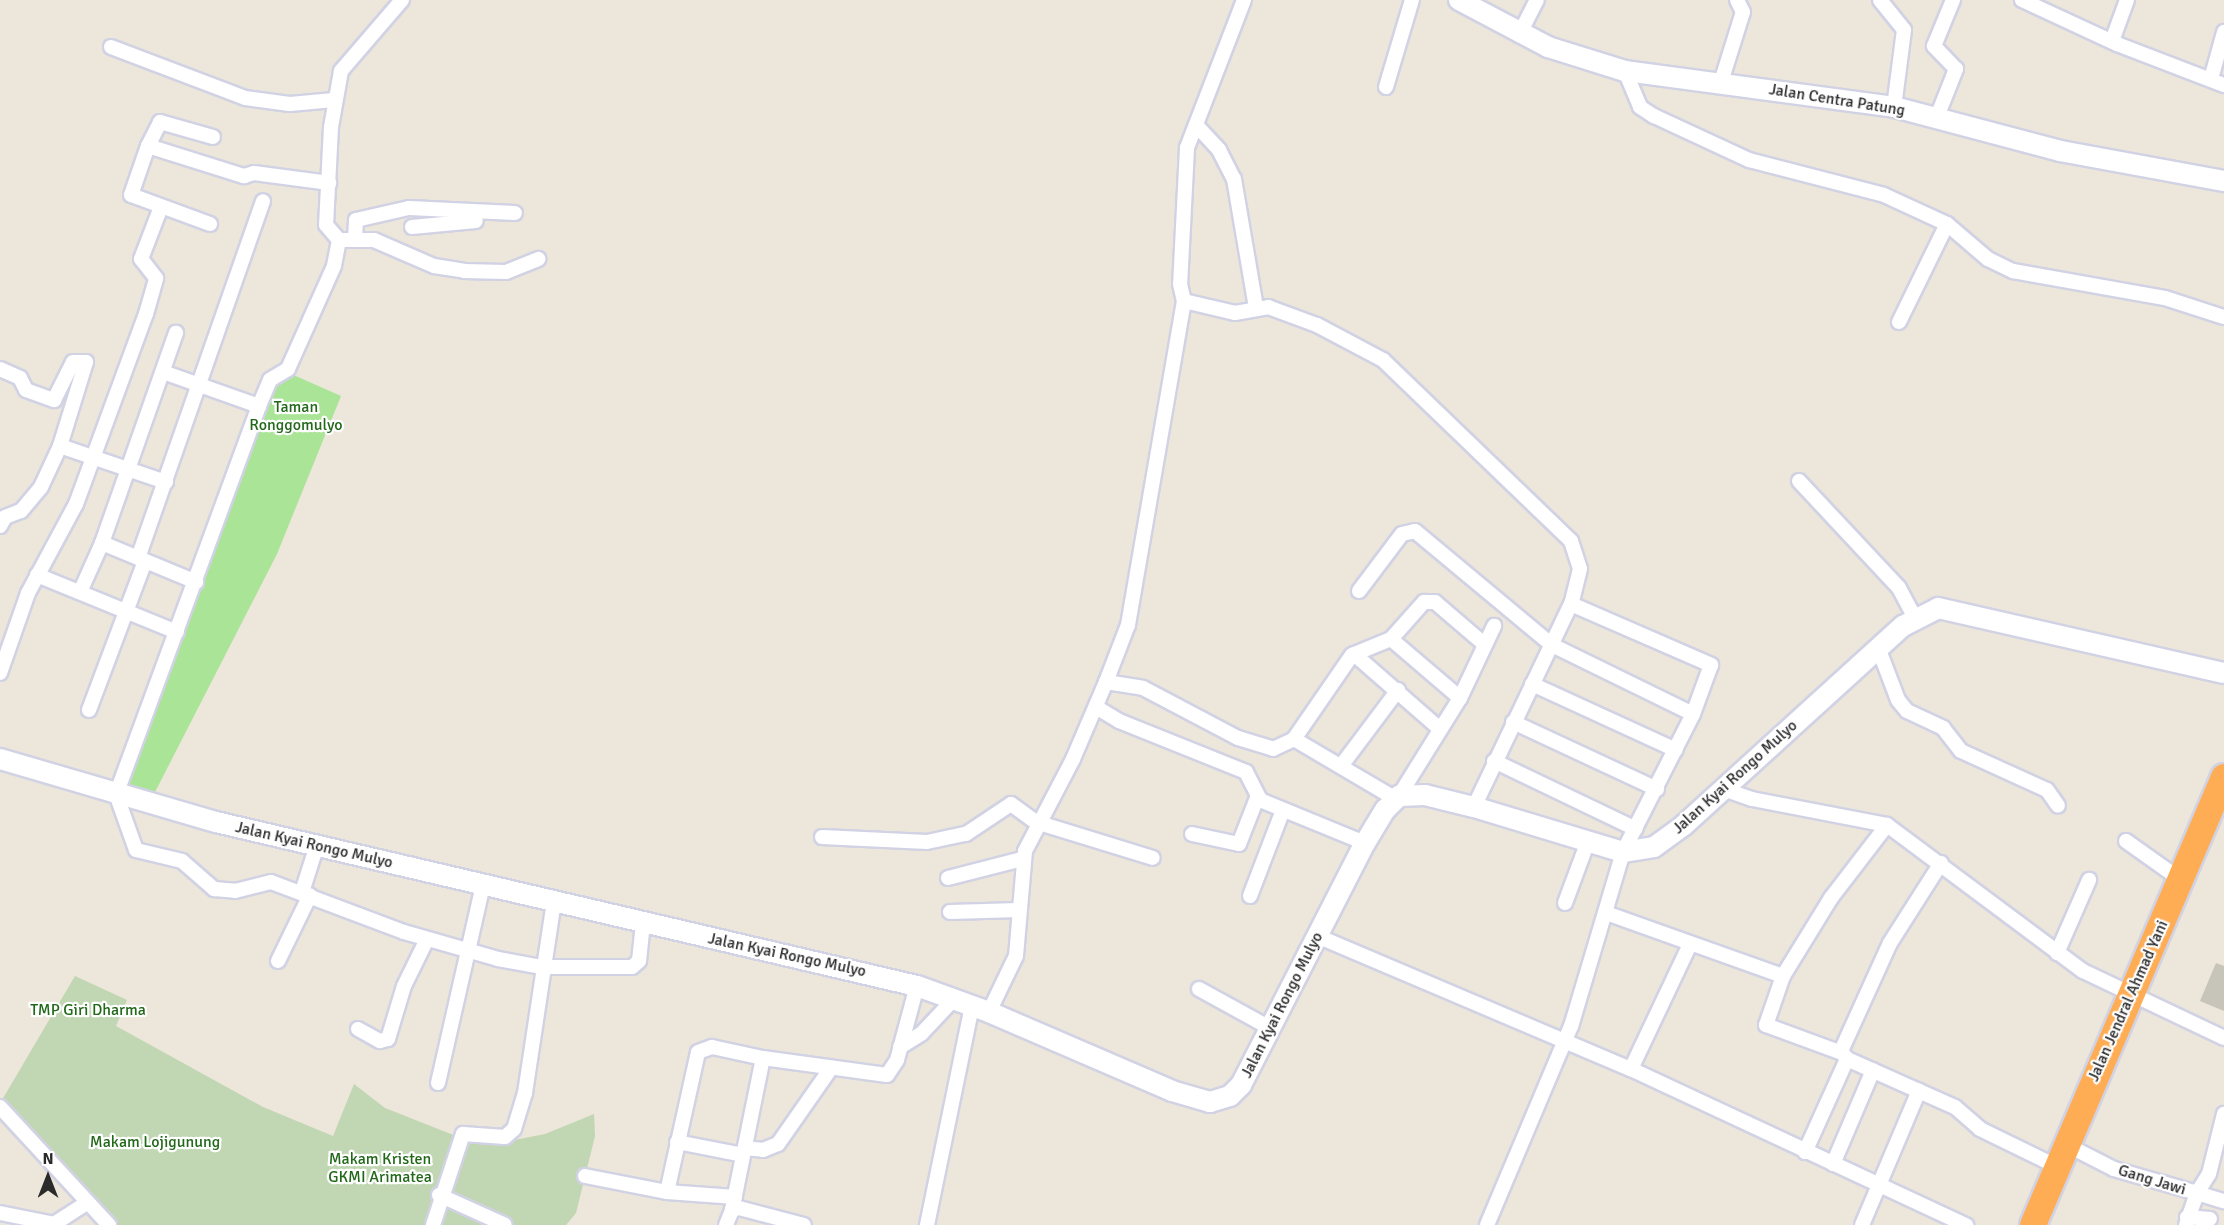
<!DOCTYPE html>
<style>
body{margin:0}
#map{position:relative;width:2224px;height:1225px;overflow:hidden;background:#ece6db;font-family:Signika,sans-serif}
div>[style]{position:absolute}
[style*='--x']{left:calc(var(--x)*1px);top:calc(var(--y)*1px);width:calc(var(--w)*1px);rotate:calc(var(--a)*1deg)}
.green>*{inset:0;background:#aae497}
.cemetery>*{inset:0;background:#c1d6b2}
.building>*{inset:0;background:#c7c4ba}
.roads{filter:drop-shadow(2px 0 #d1d2e3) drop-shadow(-2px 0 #d1d2e3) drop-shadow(0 2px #d1d2e3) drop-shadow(0 -2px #d1d2e3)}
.street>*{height:14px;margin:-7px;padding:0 7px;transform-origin:7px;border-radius:7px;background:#fff}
.secondary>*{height:20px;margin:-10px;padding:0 10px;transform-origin:10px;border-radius:10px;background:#fff}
.highway>*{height:26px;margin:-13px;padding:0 13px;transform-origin:13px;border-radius:13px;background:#ffad54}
span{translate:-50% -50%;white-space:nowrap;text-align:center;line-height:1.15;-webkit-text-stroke:4.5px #fff;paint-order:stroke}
.street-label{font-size:16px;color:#2a2a2a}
.park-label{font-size:16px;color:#226819}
.north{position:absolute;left:18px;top:1147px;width:60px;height:60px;-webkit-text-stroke:4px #fff;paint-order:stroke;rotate:0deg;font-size:16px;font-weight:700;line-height:24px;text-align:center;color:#2a2a2a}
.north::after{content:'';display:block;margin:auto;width:21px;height:27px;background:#2a2a2a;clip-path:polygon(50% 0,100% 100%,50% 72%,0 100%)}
</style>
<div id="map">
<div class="green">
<i style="clip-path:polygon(289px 373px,341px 396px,277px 554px,154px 794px,122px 787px,272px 384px)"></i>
</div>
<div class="cemetery">
<i style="clip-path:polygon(75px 976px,127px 1000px,116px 1026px,263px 1107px,333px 1136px,354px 1084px,385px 1108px,466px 1140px,509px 1141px,545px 1134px,594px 1114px,595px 1136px,576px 1213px,566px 1225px,117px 1225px,2px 1100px)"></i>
</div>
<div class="building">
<i style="clip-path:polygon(2216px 963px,2224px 966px,2224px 1011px,2200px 1001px)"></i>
</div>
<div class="roads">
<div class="street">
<i style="--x:402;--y:0;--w:94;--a:130.7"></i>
<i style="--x:341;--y:71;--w:57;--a:100.1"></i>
<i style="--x:331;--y:127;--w:98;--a:92.9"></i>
<i style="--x:326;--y:225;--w:20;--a:49"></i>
<i style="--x:339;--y:240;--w:26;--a:101"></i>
<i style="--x:334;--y:266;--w:113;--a:114.1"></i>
<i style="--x:288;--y:369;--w:21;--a:149"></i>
<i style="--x:270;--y:380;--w:28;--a:113"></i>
<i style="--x:259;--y:406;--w:414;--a:110.2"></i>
<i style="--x:116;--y:794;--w:59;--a:70.3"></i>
<i style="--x:136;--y:850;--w:47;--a:13.4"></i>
<i style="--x:182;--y:861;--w:43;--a:41.2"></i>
<i style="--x:214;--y:889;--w:21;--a:5"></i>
<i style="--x:235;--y:891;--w:37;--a:-14"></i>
<i style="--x:271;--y:882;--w:142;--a:20.6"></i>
<i style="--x:404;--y:932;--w:98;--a:16"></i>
<i style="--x:498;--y:959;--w:45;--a:10.3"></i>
<i style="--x:542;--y:967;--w:90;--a:0"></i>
<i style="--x:632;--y:967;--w:9;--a:-41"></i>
<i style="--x:639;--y:961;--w:37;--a:-84"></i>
<i style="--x:1244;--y:0;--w:159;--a:111.1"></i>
<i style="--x:1187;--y:148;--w:136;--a:92.9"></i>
<i style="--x:1180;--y:284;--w:17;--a:77"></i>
<i style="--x:1184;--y:301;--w:52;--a:13.2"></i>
<i style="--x:1235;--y:313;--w:34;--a:-10"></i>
<i style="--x:1268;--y:307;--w:52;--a:20.2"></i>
<i style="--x:1317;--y:325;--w:75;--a:27.9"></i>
<i style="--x:1383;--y:360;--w:261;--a:43.9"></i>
<i style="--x:1571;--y:541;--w:29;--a:72"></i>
<i style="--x:1580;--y:569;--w:36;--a:104"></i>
<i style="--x:1880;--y:0;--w:38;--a:51"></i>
<i style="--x:1904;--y:30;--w:78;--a:97.4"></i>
<i style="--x:2022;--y:0;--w:105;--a:24.9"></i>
<i style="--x:2117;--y:44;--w:115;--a:21"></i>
<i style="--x:1519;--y:35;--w:39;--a:-63"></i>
<i style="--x:2112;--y:41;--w:44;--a:-69.9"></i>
<i style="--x:111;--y:47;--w:143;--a:20.8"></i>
<i style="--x:245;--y:98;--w:45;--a:7.6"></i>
<i style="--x:290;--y:104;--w:44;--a:-5.2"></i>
<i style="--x:1625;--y:71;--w:39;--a:67"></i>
<i style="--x:1640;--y:107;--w:17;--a:33"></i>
<i style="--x:1654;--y:116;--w:105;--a:24.9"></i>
<i style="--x:1749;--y:160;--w:139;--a:14.5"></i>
<i style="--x:1884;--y:195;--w:69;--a:24.7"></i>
<i style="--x:1947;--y:224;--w:54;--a:40.5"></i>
<i style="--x:1988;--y:259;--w:28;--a:26"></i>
<i style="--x:2013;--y:271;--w:154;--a:10.1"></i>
<i style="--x:2165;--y:298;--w:62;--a:17.9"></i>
<i style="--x:2211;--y:79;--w:49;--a:-74.5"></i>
<i style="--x:1721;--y:82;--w:73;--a:-72.6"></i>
<i style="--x:1743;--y:12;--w:13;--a:-117"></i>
<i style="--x:1386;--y:87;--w:91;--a:-73.4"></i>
<i style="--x:1937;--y:117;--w:52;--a:-68.4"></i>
<i style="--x:1956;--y:69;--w:32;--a:-134"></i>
<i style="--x:1934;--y:46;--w:50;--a:-67.6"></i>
<i style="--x:1196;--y:125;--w:34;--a:47"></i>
<i style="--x:1219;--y:150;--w:33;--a:63"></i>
<i style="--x:1234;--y:179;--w:131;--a:80.3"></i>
<i style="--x:148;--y:146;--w:27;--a:-63"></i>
<i style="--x:160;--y:122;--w:55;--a:15.8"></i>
<i style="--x:210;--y:224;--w:84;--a:-159.8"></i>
<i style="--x:131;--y:195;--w:52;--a:-70.9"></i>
<i style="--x:148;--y:146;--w:101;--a:17.4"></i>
<i style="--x:244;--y:176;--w:10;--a:-17"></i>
<i style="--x:254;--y:173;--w:76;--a:7.6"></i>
<i style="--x:412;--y:227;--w:64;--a:-5.4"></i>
<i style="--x:355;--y:239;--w:19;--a:-87"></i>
<i style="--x:356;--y:220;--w:54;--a:-12.8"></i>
<i style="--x:409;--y:208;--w:106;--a:2.7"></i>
<i style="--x:339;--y:240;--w:35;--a:0"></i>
<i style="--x:374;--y:240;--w:65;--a:23.4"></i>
<i style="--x:434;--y:266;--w:30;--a:9"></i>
<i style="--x:464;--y:271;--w:42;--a:1.4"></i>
<i style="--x:506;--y:272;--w:35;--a:-22"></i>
<i style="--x:1899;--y:322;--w:109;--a:-63.9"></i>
<i style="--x:0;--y:369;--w:22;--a:24"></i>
<i style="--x:20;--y:378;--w:13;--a:63"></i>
<i style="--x:26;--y:390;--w:30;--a:20"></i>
<i style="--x:54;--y:400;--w:42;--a:-63.4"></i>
<i style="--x:73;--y:362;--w:13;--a:0"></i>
<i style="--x:86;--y:362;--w:88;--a:107.2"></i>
<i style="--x:163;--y:372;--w:102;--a:19.5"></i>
<i style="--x:1799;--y:481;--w:146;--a:46.9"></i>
<i style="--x:1899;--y:588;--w:34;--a:62"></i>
<i style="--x:0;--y:526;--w:10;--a:-61"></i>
<i style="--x:5;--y:517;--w:17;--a:-21"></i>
<i style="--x:21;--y:511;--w:31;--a:-50"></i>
<i style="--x:41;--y:487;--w:45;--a:-65.1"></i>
<i style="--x:60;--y:446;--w:112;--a:18.8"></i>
<i style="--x:102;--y:543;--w:223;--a:-70.6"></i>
<i style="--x:138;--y:558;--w:378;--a:-70.7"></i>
<i style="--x:37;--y:575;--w:151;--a:22.2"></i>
<i style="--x:1359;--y:591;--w:71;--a:-53"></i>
<i style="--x:1402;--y:534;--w:13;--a:-13"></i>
<i style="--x:1415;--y:531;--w:178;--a:39.8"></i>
<i style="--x:1552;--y:645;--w:157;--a:26.1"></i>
<i style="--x:80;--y:592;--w:54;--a:-65.8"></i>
<i style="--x:102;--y:543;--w:102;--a:22.5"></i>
<i style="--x:1391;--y:639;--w:91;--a:40.5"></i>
<i style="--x:1879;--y:650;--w:53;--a:69.2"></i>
<i style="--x:1898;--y:700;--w:14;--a:51"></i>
<i style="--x:1907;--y:711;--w:40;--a:25"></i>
<i style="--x:1943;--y:728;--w:29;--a:52"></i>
<i style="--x:1961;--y:751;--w:94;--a:24.4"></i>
<i style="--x:2047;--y:790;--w:19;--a:55"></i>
<i style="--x:1354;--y:654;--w:114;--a:41.1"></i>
<i style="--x:0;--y:673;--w:85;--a:-70.7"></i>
<i style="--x:28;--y:593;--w:101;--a:-61.7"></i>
<i style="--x:76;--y:504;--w:202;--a:-69.8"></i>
<i style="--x:146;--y:314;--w:37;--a:-74"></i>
<i style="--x:156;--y:278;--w:24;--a:-128"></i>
<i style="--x:141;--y:259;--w:56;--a:-69"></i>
<i style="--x:1106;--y:682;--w:61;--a:-68.9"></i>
<i style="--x:1128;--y:625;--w:329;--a:-80.2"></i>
<i style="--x:1532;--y:684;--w:158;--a:24.6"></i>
<i style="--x:1096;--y:707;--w:27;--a:31"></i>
<i style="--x:1119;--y:721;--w:137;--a:21.9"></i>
<i style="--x:1246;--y:772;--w:31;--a:63"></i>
<i style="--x:1260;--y:800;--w:113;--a:22.3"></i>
<i style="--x:89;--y:710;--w:159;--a:-69.4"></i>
<i style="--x:1513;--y:722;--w:159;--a:25"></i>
<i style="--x:1294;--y:739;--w:116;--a:30.5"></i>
<i style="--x:1494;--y:761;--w:157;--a:25.6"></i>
<i style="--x:1341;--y:766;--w:95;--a:-53.1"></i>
<i style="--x:1723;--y:789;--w:31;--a:19"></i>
<i style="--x:1752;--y:799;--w:137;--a:10.9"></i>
<i style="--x:1887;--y:825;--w:244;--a:36.7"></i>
<i style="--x:2083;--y:971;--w:156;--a:25.4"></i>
<i style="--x:1399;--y:796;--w:115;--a:-58.1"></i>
<i style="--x:1460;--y:698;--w:80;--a:-64.7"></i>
<i style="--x:1474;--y:807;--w:225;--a:-64.5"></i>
<i style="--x:1571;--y:604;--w:153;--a:23.5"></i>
<i style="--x:1711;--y:665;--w:52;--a:110.2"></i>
<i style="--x:1693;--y:714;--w:155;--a:116.9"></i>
<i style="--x:1623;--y:852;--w:182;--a:106.6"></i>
<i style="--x:1571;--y:1026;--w:216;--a:112.9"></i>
<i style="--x:1192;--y:834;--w:48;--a:12"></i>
<i style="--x:1239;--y:844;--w:49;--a:-68.6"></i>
<i style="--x:822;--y:837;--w:105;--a:2.7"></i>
<i style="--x:927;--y:842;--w:40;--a:-12"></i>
<i style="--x:966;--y:834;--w:54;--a:-33.7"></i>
<i style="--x:1011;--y:804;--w:31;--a:36"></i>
<i style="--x:1036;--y:822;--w:122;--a:17.1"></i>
<i style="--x:2126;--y:841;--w:67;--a:35.3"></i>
<i style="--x:1941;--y:863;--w:95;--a:122.5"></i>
<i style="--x:1890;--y:943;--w:119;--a:114.4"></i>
<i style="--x:1841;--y:1051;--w:10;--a:53"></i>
<i style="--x:1847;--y:1059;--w:118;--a:24"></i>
<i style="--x:1955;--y:1107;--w:33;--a:41"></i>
<i style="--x:1980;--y:1129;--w:85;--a:26"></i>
<i style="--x:948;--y:878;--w:76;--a:-14.4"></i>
<i style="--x:302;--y:892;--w:49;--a:-72.3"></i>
<i style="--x:1250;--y:896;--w:92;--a:-69"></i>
<i style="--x:1565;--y:903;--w:63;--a:-69.6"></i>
<i style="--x:950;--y:912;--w:69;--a:-1.7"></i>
<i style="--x:1606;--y:913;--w:188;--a:19.6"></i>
<i style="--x:1783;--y:976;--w:92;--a:-58.4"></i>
<i style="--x:1831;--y:898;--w:92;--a:-52.5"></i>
<i style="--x:1317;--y:936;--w:341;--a:23"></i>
<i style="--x:1631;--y:1069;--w:370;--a:25"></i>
<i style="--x:2057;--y:953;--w:80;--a:-66.3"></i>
<i style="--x:278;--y:961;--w:73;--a:-64.1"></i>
<i style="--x:1783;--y:976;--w:52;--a:109.1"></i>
<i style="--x:1766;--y:1025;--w:81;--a:20.2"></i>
<i style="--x:1199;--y:989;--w:81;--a:28.8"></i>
<i style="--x:989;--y:1012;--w:62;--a:-64.3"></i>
<i style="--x:1016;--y:956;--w:105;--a:-85.1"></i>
<i style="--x:1025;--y:851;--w:104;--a:-62.4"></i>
<i style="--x:1073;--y:759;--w:84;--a:-66.8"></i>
<i style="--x:1106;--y:682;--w:37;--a:9"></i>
<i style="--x:1143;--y:688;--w:107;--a:27.8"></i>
<i style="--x:1238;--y:738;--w:37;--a:17"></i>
<i style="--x:1273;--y:749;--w:23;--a:-25"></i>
<i style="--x:1294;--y:739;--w:102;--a:-55.4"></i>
<i style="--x:1352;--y:655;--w:42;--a:-22.3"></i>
<i style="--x:1391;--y:639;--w:50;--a:-48.3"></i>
<i style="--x:1424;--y:602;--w:11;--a:0"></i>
<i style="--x:1435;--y:602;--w:65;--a:40.6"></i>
<i style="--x:358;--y:1029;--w:25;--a:29"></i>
<i style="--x:380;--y:1041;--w:8;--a:-14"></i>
<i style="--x:388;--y:1039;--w:55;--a:-73.2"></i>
<i style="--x:404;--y:986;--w:52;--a:-63.9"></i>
<i style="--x:900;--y:1047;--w:26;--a:-32"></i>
<i style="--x:922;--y:1033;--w:47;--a:-46.7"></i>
<i style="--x:1631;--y:1069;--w:138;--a:-64.7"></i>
<i style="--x:438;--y:1083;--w:203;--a:-77.2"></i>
<i style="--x:0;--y:1107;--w:161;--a:47.3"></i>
<i style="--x:677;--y:1142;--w:67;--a:11.1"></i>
<i style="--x:2065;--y:1144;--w:55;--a:27"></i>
<i style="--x:2114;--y:1169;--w:86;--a:16.1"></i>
<i style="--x:2197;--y:1193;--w:22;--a:-58"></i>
<i style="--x:2209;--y:1174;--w:62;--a:-76"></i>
<i style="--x:745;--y:1148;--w:18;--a:6"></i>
<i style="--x:763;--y:1150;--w:16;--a:-22"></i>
<i style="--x:778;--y:1144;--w:93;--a:-55.1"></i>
<i style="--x:1805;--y:1152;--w:102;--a:-65.7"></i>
<i style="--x:1833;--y:1164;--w:102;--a:-66.9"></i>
<i style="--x:585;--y:1176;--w:84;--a:11"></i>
<i style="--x:439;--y:1195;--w:72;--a:24.4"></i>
<i style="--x:735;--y:1197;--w:68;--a:-175.8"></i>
<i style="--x:667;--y:1192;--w:143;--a:-77.5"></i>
<i style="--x:698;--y:1052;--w:15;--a:-20"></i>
<i style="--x:712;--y:1047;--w:52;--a:12.2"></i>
<i style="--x:732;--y:1210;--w:155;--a:-78.5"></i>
<i style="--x:763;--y:1058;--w:125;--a:7.8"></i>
<i style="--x:887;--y:1075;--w:18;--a:-56"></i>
<i style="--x:897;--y:1060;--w:77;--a:-74.9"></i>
<i style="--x:0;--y:1213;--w:55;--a:11.5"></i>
<i style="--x:54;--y:1224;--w:40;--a:-32.9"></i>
<i style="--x:2187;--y:1217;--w:23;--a:5"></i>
<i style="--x:433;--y:1225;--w:96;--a:-71.8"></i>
<i style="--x:463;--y:1134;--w:42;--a:4.1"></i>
<i style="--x:505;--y:1137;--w:12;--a:-42"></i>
<i style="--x:514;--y:1129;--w:38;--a:-73"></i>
<i style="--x:525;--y:1093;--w:193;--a:-81.4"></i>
<i style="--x:726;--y:1225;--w:16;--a:-68"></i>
<i style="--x:732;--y:1210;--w:7;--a:-16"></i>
<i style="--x:739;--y:1208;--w:67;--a:14.7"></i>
<i style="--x:927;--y:1225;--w:225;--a:-78.4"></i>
<i style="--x:1862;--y:1225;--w:146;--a:-67"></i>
<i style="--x:2186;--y:1225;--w:34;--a:-71"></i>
<i style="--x:2197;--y:1193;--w:28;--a:17"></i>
</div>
<div class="secondary">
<i style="--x:1459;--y:0;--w:101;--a:27.8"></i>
<i style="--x:1548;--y:47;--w:81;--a:17.3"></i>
<i style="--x:1625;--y:71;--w:271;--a:7.6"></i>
<i style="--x:1894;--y:107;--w:172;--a:14.8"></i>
<i style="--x:2060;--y:151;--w:167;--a:10.4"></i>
<i style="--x:0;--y:759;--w:225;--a:16.3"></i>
<i style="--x:216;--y:822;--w:720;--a:13.17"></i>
<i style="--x:917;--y:986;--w:77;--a:19.9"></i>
<i style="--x:989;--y:1012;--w:199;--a:23.3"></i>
<i style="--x:1172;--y:1091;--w:40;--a:16"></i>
<i style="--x:1210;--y:1102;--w:21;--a:-17"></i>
<i style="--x:1230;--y:1096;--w:16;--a:-45"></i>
<i style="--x:1241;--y:1085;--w:272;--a:-62.9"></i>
<i style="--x:1365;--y:843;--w:39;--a:-59"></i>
<i style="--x:1385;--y:810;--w:20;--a:-45"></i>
<i style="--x:1399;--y:796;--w:26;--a:-2"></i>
<i style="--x:1425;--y:795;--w:50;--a:13.8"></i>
<i style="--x:1474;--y:807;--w:156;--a:16.8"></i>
<i style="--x:1623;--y:852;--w:31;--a:-9"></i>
<i style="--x:1654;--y:847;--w:37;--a:-36"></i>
<i style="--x:1684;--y:825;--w:296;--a:-42.3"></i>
<i style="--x:1903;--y:626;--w:39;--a:-27"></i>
<i style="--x:1938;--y:608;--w:293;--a:12.8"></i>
</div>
<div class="highway">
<i style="--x:2033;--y:1225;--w:487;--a:-66.9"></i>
</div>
</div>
<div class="street-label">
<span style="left:1837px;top:100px;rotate:9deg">Jalan Centra Patung</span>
<span style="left:1735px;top:777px;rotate:-42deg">Jalan Kyai Rongo Mulyo</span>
<span style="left:314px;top:845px;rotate:13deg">Jalan Kyai Rongo Mulyo</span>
<span style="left:787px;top:955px;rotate:12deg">Jalan Kyai Rongo Mulyo</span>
<span style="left:2128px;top:1001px;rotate:-66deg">Jalan Jendral Ahmad Yani</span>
<span style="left:1282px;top:1005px;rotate:-63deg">Jalan Kyai Rongo Mulyo</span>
<span style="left:2152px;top:1180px;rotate:17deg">Gang Jawi</span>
</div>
<div class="park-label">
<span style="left:296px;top:416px">Taman<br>Ronggomulyo</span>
<span style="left:88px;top:1010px">TMP Giri Dharma</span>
<span style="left:155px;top:1142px">Makam Lojigunung</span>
<span style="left:380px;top:1168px">Makam Kristen<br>GKMI Arimatea</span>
</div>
<div class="north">N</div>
</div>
